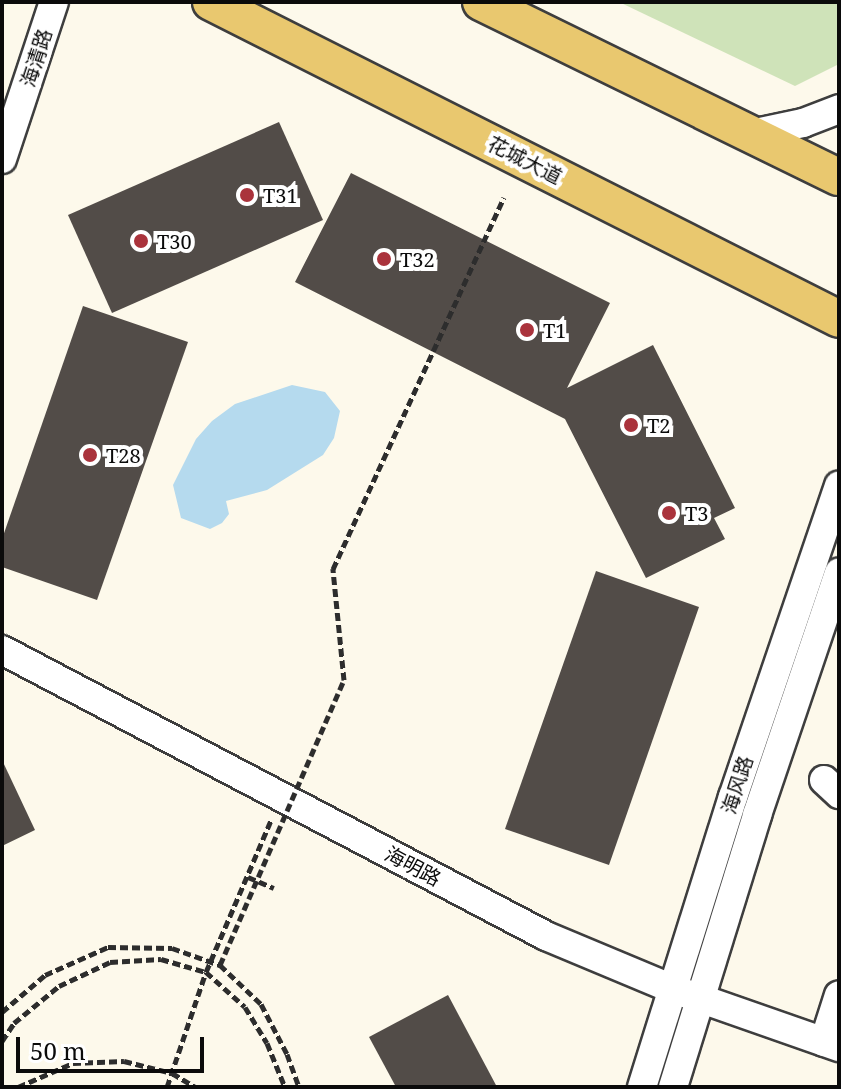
<!DOCTYPE html>
<meta charset="utf-8">
<style>
body{margin:0}
#map{position:relative;width:841px;height:1089px;overflow:hidden;background:#fdf9eb;font-family:"Noto Serif","Noto Sans SC",serif}
div>[style]{position:absolute}
[style*='--x']{left:calc(var(--x)*1px);top:calc(var(--y)*1px);width:calc(var(--w)*1px);rotate:calc(var(--a)*1deg)}
.green>*{inset:0;background:#cfe3b9}
.water>*{inset:0;background:#b5daee}
.building>*{inset:0;background:#524c48}
.path>*{height:5px;margin-top:-2.5px;transform-origin:0;background:repeating-linear-gradient(90deg,#2d2d2d 0 8px,transparent 0 12px)}
.roads{filter:drop-shadow(2px 0 #3e3e3e) drop-shadow(-2px 0 #3e3e3e) drop-shadow(0 2px #3e3e3e) drop-shadow(0 -2px #3e3e3e)}
.minor>*{height:28px;margin:-14px;padding:0 14px;transform-origin:14px;border-radius:14px;background:#fff}
.major>*{height:36px;margin:-18px;padding:0 18px;transform-origin:18px;border-radius:18px;background:#e9c86f}
.path-bridge>*{height:5px;margin-top:-2.5px;transform-origin:0;background:repeating-linear-gradient(90deg,#2d2d2d 0 8px,transparent 0 12px)}
.dots>*{width:22px;height:22px;translate:-50% -50%;box-sizing:border-box;border:4px solid #fff;border-radius:50%}
span{translate:-50% -50%;white-space:nowrap;text-align:center;line-height:1.15;-webkit-text-stroke:8px #fff;paint-order:stroke}
.street-label{font-size:20px;color:#0b0b0b}
.poi-label{font-size:20px;color:#0b0b0b}
.left{translate:0 -50%;text-align:left}
.frame{position:absolute;inset:0;border:4px solid #0b0b0b;pointer-events:none}
.scale{position:absolute;left:16px;top:1037px;width:188px;height:36px;box-sizing:border-box;border:4px solid #0b0b0b;border-top:0;padding-left:10px;font-size:24px;line-height:28px;white-space:nowrap;color:#0b0b0b;-webkit-text-stroke:6px #fff;paint-order:stroke}
</style>
<div id="map">
<div class="green">
<i style="clip-path:polygon(619px 2px,839px 2px,839px 64px,795px 86px)"></i>
</div>
<div class="water">
<i style="clip-path:polygon(292px 385px,325px 392px,340px 411px,334px 438px,323px 455px,267px 490px,226px 501px,229px 514px,222px 523px,210px 529px,181px 518px,173px 485px,196px 439px,212px 421px,235px 404px)"></i>
</div>
<div class="building">
<i style="clip-path:polygon(279px 122px,323px 220px,112px 313px,68px 215px)"></i>
<i style="clip-path:polygon(351px 173px,610px 303px,567px 388px,653px 345px,735px 508px,714px 518px,725px 539px,646px 578px,565px 419px,295px 282px)"></i>
<i style="clip-path:polygon(83px 306px,188px 342px,97px 600px,2px 567px,2px 539px)"></i>
<i style="clip-path:polygon(596px 571px,699px 607px,609px 865px,505px 829px)"></i>
<i style="clip-path:polygon(2px 760px,35px 830px,2px 846px)"></i>
<i style="clip-path:polygon(448px 995px,497px 1087px,396px 1087px,369px 1037px)"></i>
</div>
<div class="path">
<i style="--x:344;--y:680;--w:112;--a:-95.7"></i>
<i style="--x:333;--y:569;--w:409;--a:-65.3"></i>
<i style="--x:248;--y:877;--w:28;--a:23"></i>
<i style="--x:261;--y:1004;--w:56;--a:62.5"></i>
<i style="--x:287;--y:1054;--w:35;--a:70"></i>
<i style="--x:2;--y:1041;--w:22;--a:-56"></i>
<i style="--x:14;--y:1023;--w:58;--a:-39.4"></i>
<i style="--x:59;--y:986;--w:56;--a:-25.2"></i>
<i style="--x:110;--y:962;--w:51;--a:-3.4"></i>
<i style="--x:161;--y:959;--w:47;--a:16.1"></i>
<i style="--x:206;--y:972;--w:52;--a:41.9"></i>
<i style="--x:245;--y:1007;--w:42;--a:58.6"></i>
<i style="--x:267;--y:1043;--w:48;--a:67.8"></i>
<i style="--x:18;--y:1087;--w:60;--a:-23.6"></i>
<i style="--x:73;--y:1063;--w:51;--a:-2.2"></i>
<i style="--x:124;--y:1061;--w:49;--a:14"></i>
<i style="--x:172;--y:1073;--w:27;--a:31"></i>
<i style="--x:167;--y:1087;--w:121;--a:-71.3"></i>
<i style="--x:206;--y:972;--w:165;--a:-66.8"></i>
</div>
<div class="roads">
<div class="minor">
<i style="--x:751;--y:134;--w:53;--a:-11.9"></i>
<i style="--x:803;--y:123;--w:39;--a:-21"></i>
<i style="--x:2;--y:159;--w:165;--a:-71.7"></i>
<i style="--x:2;--y:650;--w:615;--a:27.73"></i>
<i style="--x:546;--y:936;--w:138;--a:22.7"></i>
<i style="--x:673;--y:989;--w:176;--a:19.3"></i>
<i style="--x:824;--y:780;--w:21;--a:43"></i>
<i style="--x:824;--y:1042;--w:49;--a:-72.3"></i>
<i style="--x:642;--y:1087;--w:304;--a:-72.6"></i>
<i style="--x:733;--y:797;--w:329;--a:-71.2"></i>
<i style="--x:673;--y:1087;--w:285;--a:-72.8"></i>
<i style="--x:757;--y:815;--w:256;--a:-71.3"></i>
</div>
<div class="major">
<i style="--x:211;--y:2;--w:703;--a:26.78"></i>
<i style="--x:481;--y:2;--w:398;--a:26.1"></i>
</div>
</div>
<div class="path-bridge">
<i style="--x:220;--y:965;--w:311;--a:-66.5"></i>
<i style="--x:2;--y:1012;--w:57;--a:-40.7"></i>
<i style="--x:45;--y:975;--w:69;--a:-24"></i>
<i style="--x:108;--y:947;--w:64;--a:0.9"></i>
<i style="--x:172;--y:948;--w:51;--a:19.5"></i>
<i style="--x:220;--y:965;--w:57;--a:43.6"></i>
</div>
<div class="dots">
<i style="left:247px;top:195px;background:#aa333c"></i>
<i style="left:141px;top:241px;background:#aa333c"></i>
<i style="left:384px;top:259px;background:#aa333c"></i>
<i style="left:527px;top:330px;background:#aa333c"></i>
<i style="left:631px;top:425px;background:#aa333c"></i>
<i style="left:90px;top:455px;background:#aa333c"></i>
<i style="left:669px;top:513px;background:#aa333c"></i>
</div>
<div class="street-label">
<span style="left:36px;top:58px;rotate:-72deg">海清路</span>
<span style="left:525px;top:160px;rotate:27deg">花城大道</span>
<span style="left:737px;top:785px;rotate:-72deg">海风路</span>
<span style="left:413px;top:866px;rotate:28deg">海明路</span>
</div>
<div class="poi-label">
<span class="left" style="left:263px;top:195px">T31</span>
<span class="left" style="left:157px;top:241px">T30</span>
<span class="left" style="left:400px;top:259px">T32</span>
<span class="left" style="left:543px;top:330px">T1</span>
<span class="left" style="left:647px;top:425px">T2</span>
<span class="left" style="left:106px;top:455px">T28</span>
<span class="left" style="left:685px;top:513px">T3</span>
</div>
<div class="frame"></div>
<div class="scale">50 m</div>
</div>
